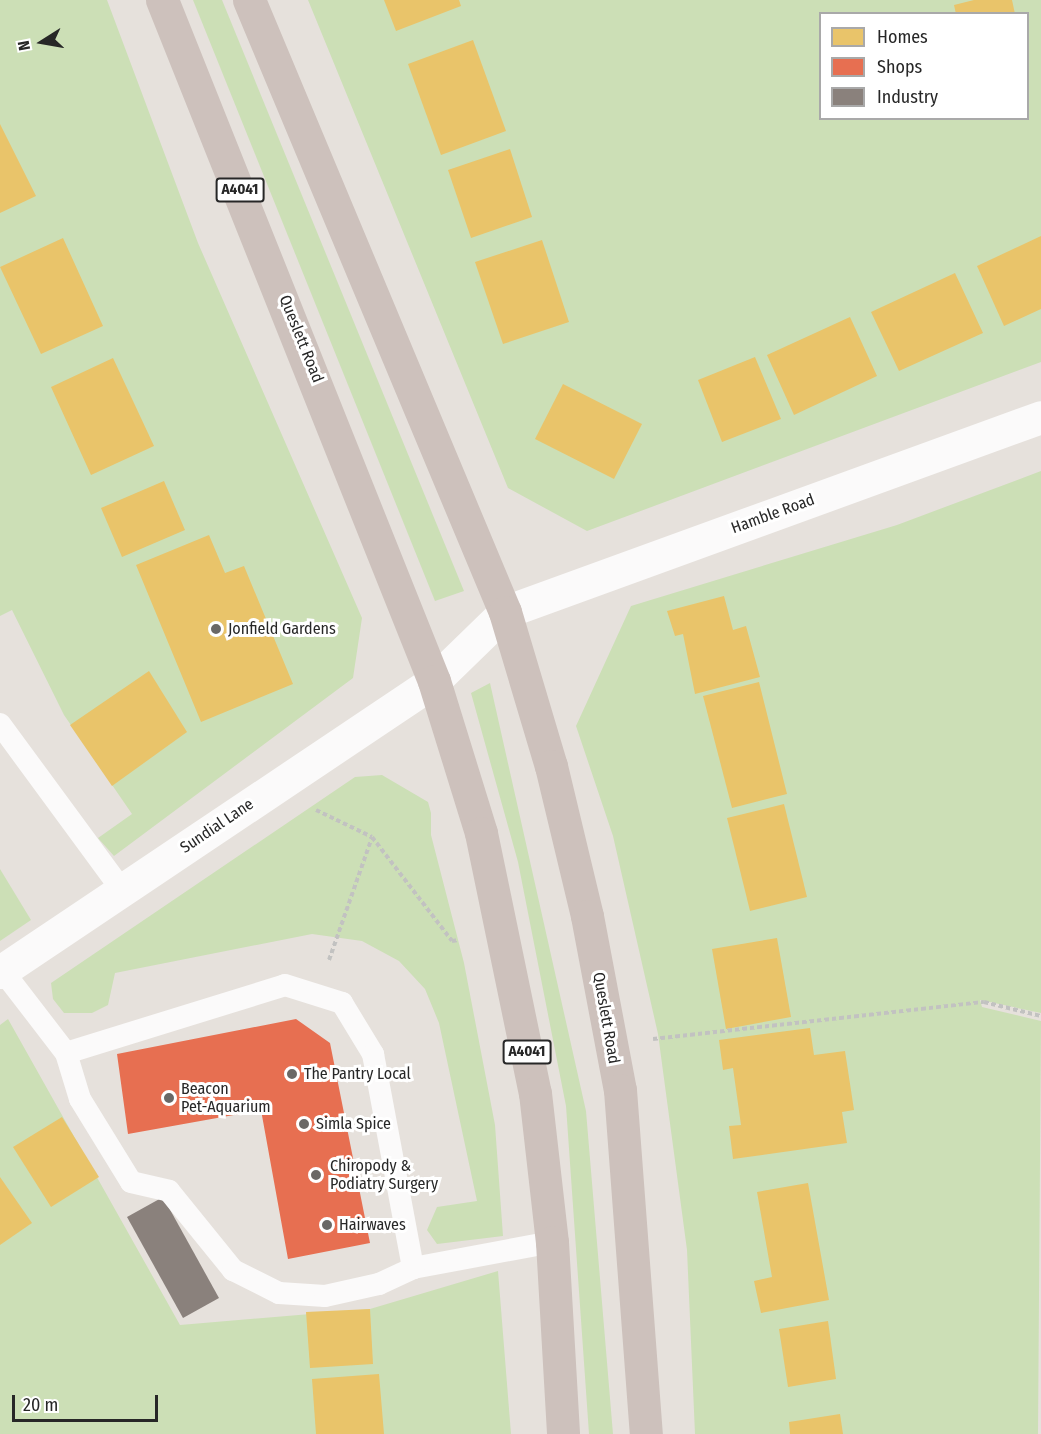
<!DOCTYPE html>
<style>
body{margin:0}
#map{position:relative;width:1041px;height:1434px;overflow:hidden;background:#e6e1dc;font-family:"Fira Sans Condensed",sans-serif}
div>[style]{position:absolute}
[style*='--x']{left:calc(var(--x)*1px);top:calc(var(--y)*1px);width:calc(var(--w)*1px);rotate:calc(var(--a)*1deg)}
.green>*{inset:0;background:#ccdfb6}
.homes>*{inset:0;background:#e9c46a}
.shops>*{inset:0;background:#e76f51}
.industry>*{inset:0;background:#8a817c}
.path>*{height:4px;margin-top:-2px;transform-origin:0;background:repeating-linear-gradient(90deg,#c2c2c1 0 4.5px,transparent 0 7.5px)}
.lane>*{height:22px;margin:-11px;padding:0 11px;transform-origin:11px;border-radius:11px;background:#fbfafa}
.street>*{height:33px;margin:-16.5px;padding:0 16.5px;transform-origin:16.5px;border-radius:16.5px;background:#fbfafa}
.highway>*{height:33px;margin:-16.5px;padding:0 16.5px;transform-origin:16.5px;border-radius:16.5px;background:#cdc1bc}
.dots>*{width:16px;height:16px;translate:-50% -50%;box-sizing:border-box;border:3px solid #fff;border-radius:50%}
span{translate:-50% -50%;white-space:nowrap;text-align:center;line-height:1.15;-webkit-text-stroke:6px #fff;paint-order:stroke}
.shield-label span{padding:2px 4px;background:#fff;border:2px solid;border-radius:4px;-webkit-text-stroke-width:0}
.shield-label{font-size:15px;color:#272727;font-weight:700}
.street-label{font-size:16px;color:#272727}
.poi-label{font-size:16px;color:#272727}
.left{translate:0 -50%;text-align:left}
.legend{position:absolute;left:819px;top:12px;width:210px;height:108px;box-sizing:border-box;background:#fff;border:2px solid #a9a9a9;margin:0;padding:8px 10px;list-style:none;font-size:18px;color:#272727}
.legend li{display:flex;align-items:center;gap:12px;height:30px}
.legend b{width:30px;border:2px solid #a9a9a9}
.north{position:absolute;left:12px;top:12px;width:60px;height:60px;-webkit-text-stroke:4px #fff;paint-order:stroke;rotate:259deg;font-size:16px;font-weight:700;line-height:24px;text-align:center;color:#272727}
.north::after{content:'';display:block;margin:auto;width:21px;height:27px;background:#272727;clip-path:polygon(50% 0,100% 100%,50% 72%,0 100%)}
.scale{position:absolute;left:12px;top:1395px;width:146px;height:27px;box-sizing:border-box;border:3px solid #272727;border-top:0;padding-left:8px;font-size:18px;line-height:21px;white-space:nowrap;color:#272727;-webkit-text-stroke:4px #fff;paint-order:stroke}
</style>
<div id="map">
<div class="green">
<i style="clip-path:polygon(0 0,107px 0,198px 243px,362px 618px,353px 678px,114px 856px,98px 838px,132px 814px,64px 715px,12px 610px,0 616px)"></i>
<i style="clip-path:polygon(193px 0,222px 0,464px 591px,435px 601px)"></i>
<i style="clip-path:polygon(evenodd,308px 0,1041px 0,1041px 362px,587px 531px,508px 488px,308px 0,820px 14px,1028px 14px,1028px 118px,820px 118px,820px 14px)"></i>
<i style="clip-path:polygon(1041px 471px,1041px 1013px,980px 1000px,982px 1007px,1041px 1021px,1038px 1434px,695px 1434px,687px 1250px,658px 1034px,613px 836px,576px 726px,631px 606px,897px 525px)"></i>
<i style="clip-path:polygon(490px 683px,586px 1111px,613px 1434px,589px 1434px,566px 1106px,518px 862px,471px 693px)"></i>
<i style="clip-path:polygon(382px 775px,428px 802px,431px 813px,431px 835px,464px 963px,495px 1125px,503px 1236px,437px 1244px,427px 1230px,437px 1207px,477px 1201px,439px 1023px,425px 989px,399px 961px,362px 941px,312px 934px,115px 973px,108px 1005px,92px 1013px,64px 1013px,53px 999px,51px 983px,355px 777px)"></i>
<i style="clip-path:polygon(0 869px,31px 920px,0 941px)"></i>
<i style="clip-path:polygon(8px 1019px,180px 1325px,370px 1309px,498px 1271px,511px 1434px,0 1434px,0 1025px)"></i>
</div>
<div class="homes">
<i style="clip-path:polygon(384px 0,459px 0,461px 6px,396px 31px)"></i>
<i style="clip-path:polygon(974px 0,1012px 0,1015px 14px,956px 14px,954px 5px)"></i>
<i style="clip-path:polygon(473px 40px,506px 131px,441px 155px,408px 64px)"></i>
<i style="clip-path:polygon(0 124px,36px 196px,0 213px)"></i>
<i style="clip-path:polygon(510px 149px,532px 217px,471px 238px,448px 170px)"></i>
<i style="clip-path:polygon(1041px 236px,1041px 309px,1004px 326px,977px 266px)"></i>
<i style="clip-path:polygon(63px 238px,103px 326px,41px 354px,0 267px)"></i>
<i style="clip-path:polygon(542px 240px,569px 322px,503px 344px,475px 262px)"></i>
<i style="clip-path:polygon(955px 273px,983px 333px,899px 371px,871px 312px)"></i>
<i style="clip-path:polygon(850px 317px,877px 376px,794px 415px,767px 355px)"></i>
<i style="clip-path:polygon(755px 357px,781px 419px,722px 442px,698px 380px)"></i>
<i style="clip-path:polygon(113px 358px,154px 446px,91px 475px,51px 387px)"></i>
<i style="clip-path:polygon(563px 384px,642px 424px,614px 479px,535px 439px)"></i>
<i style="clip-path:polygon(164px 481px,185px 530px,122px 557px,101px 508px)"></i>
<i style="clip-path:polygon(209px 535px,225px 573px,244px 566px,293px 684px,201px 722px,136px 565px)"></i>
<i style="clip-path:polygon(724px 596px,733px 630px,746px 626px,760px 677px,695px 694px,683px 634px,675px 636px,667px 611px)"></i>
<i style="clip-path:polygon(149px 671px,187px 732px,112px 786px,70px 725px)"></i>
<i style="clip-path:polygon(759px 682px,787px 794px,732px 808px,703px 696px)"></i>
<i style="clip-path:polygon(784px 804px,807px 897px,750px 911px,727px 818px)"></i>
<i style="clip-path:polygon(777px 938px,791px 1017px,726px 1029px,712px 949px)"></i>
<i style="clip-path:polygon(810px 1028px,814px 1055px,845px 1051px,854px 1110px,842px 1112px,847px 1143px,733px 1159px,729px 1126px,741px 1125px,733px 1068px,723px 1070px,719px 1040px)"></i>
<i style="clip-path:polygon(62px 1117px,99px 1177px,51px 1207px,13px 1147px)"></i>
<i style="clip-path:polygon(0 1177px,32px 1223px,0 1245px)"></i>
<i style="clip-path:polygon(808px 1183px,829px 1300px,761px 1313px,754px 1281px,772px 1277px,757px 1192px)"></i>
<i style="clip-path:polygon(370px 1309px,373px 1364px,310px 1368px,306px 1312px)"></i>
<i style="clip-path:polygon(828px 1321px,836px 1379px,788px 1387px,779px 1329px)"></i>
<i style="clip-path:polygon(379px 1374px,384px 1434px,316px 1434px,312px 1379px)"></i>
<i style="clip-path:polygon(840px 1414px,843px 1434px,790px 1434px,789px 1422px)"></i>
</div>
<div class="shops">
<i style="clip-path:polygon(296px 1019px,330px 1043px,370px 1243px,288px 1259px,261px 1110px,128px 1134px,117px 1054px)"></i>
</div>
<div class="industry">
<i style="clip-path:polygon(163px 1197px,219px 1298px,183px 1318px,127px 1217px)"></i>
</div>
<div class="path">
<i style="--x:316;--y:810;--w:62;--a:25.7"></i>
<i style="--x:372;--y:837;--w:131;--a:52.4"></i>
<i style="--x:452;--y:941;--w:7;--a:-8"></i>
<i style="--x:329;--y:960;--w:130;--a:-70.7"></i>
<i style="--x:653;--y:1039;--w:333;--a:-6.4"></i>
<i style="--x:984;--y:1002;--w:59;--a:13.8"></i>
</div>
<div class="lane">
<i style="--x:0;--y:724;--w:206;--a:53.7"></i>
<i style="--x:2;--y:970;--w:105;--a:52.4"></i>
<i style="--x:66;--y:1053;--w:229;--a:-17.2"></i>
<i style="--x:285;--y:985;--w:60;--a:17.5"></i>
<i style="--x:342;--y:1003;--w:60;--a:58.7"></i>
<i style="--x:373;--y:1054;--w:218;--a:79.4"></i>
<i style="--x:413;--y:1268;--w:141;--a:-10.6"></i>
<i style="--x:66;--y:1053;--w:48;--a:73.1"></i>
<i style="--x:80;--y:1099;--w:97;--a:58.4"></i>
<i style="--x:131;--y:1182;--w:39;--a:13"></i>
<i style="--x:169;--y:1191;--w:102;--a:51"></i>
<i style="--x:233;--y:1270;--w:51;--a:26.6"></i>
<i style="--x:279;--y:1293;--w:46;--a:3.7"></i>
<i style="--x:325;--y:1296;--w:55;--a:-12.5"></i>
<i style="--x:379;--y:1284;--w:38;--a:-25"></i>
</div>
<div class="street">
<i style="--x:0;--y:972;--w:523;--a:-33.84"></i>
<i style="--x:434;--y:681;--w:99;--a:-44.2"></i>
<i style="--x:505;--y:612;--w:570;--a:-19.99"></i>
</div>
<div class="highway">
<i style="--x:162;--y:0;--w:733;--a:68.23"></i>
<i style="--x:434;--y:681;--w:159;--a:72.8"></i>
<i style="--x:481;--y:833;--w:266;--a:78.3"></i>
<i style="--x:535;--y:1093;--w:150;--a:83.5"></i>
<i style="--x:552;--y:1242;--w:192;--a:86.7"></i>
<i style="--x:249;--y:0;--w:663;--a:67.3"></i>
<i style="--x:505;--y:612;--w:161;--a:73.4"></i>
<i style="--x:551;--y:766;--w:154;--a:76.5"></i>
<i style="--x:587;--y:916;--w:177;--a:79.3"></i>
<i style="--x:620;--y:1090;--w:345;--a:85.7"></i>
</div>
<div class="dots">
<i style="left:216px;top:629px;background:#6a6866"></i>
<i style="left:292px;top:1074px;background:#6a6866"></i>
<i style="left:169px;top:1098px;background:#6a6866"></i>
<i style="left:304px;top:1124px;background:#6a6866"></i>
<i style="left:316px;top:1175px;background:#6a6866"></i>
<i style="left:327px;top:1225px;background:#6a6866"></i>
</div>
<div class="shield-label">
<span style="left:240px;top:190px">A4041</span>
<span style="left:527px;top:1052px">A4041</span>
</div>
<div class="street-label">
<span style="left:301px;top:339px;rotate:68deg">Queslett Road</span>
<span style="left:773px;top:514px;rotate:-20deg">Hamble Road</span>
<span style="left:217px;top:826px;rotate:-34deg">Sundial Lane</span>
<span style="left:606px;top:1018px;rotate:80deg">Queslett Road</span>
</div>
<div class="poi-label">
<span class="left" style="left:228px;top:629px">Jonfield Gardens</span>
<span class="left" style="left:304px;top:1074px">The Pantry Local</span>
<span class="left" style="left:181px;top:1098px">Beacon<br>Pet-Aquarium</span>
<span class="left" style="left:316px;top:1124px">Simla Spice</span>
<span class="left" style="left:330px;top:1175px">Chiropody &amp;<br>Podiatry Surgery</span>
<span class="left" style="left:339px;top:1225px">Hairwaves</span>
</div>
<ul class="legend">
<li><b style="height:16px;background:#e9c46a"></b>Homes</li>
<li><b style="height:16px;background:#e76f51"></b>Shops</li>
<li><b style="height:16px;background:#8a817c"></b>Industry</li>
</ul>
<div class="north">N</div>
<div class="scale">20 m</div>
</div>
